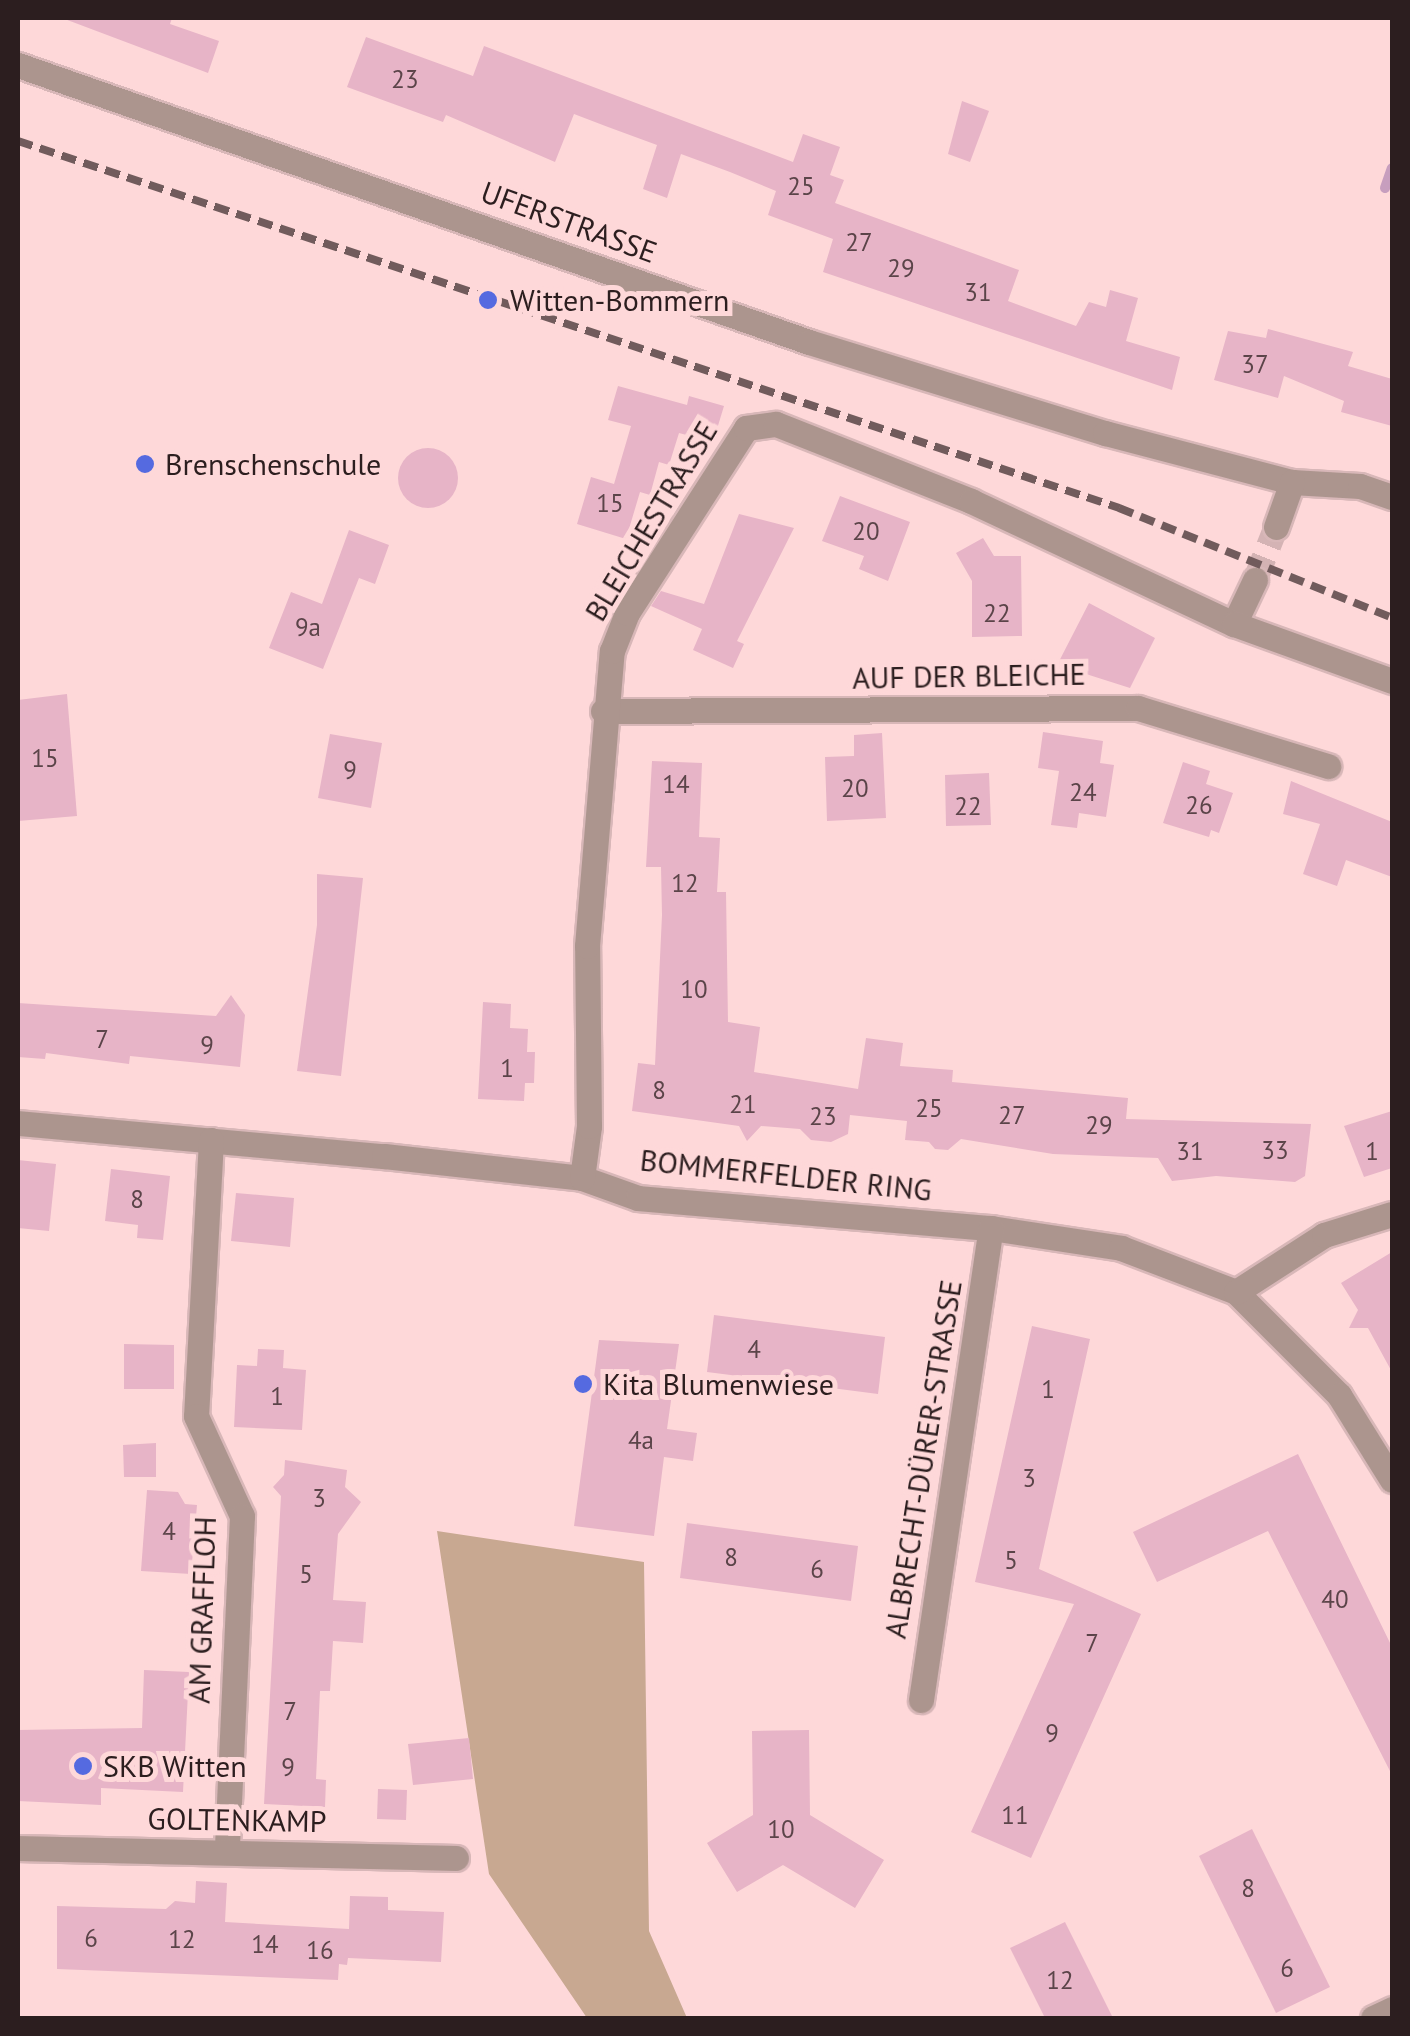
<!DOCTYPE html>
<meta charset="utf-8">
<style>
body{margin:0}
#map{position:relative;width:1410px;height:2036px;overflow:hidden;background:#fed8d9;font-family:"PT Sans",sans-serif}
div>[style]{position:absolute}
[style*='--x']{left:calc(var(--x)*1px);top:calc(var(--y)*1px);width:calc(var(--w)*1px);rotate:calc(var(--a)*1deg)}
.green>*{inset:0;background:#c8a891}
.stream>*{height:10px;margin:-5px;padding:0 5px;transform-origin:5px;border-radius:5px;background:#c79ebe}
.building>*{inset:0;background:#e7b4c7}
.round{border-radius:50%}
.street-tunnel>*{height:25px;margin-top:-12.5px;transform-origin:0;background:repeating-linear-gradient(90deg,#d4b3b4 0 25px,transparent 0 37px)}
.roads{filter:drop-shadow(2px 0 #d8b7b8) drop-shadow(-2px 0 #d8b7b8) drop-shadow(0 2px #d8b7b8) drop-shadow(0 -2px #d8b7b8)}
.street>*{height:25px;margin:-12.5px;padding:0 12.5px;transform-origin:12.5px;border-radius:12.5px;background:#ac958e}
.rail>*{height:8px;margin-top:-4px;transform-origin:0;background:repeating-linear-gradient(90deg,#715b5c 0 15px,transparent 0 23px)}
.dots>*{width:28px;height:28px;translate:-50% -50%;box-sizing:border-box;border:5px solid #fed8d9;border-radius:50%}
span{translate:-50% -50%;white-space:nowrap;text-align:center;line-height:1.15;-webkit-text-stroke:10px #fed8d9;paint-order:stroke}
.number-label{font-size:25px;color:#5b4449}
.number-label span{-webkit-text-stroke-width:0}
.street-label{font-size:30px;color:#2c1e1f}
.poi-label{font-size:30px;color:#2c1e1f}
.left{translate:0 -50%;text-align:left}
.frame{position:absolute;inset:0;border:20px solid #2c1e1f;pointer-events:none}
</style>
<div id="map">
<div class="green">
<i style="clip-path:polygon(437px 1531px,644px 1562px,649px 1931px,687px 2018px,587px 2018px,489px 1874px)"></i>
</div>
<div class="stream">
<i style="--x:1385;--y:188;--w:21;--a:-71"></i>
</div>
<div class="building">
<i style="clip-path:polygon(62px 18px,172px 18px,170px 24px,219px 41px,208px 73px)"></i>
<i style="clip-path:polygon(366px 37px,473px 76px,484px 46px,793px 162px,803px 134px,840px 147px,830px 175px,844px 180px,835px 203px,1019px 270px,1008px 301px,1076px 326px,1089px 302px,1106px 307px,1110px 290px,1138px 298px,1126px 341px,1180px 357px,1172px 390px,823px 272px,833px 239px,768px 215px,776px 191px,730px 172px,681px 154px,667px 198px,643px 189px,657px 145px,608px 127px,574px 114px,555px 162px,446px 115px,443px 122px,347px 87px)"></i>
<i style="clip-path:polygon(962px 101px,989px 111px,970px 162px,948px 154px)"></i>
<i style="clip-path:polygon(1268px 329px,1353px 352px,1348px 366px,1392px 379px,1392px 426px,1341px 412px,1344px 401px,1284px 376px,1278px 398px,1214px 380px,1228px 331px,1266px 338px)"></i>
<i style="clip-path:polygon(618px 386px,687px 405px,689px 396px,724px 406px,713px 442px,679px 433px,669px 465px,659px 462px,650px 495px,640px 492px,626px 539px,577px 524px,591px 477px,614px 484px,631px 426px,608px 420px)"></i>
<i class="round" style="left:398px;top:448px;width:60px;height:60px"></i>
<i style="clip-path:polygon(840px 496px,910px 522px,888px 581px,859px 569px,864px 556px,822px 541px)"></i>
<i style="clip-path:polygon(739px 514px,794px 528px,737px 641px,744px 644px,733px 668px,693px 650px,702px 629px,651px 606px,661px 591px,704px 604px)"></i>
<i style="clip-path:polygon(349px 530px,389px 545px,375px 584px,359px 578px,323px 669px,269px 648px,291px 592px,322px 604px)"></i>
<i style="clip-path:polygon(983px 538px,994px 556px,1021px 556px,1022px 636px,972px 637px,972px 581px,956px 553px)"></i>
<i style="clip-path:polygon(1089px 603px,1155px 638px,1130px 688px,1086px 674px,1079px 686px,1053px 673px)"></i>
<i style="clip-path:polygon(67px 694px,77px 816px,18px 821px,18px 700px)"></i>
<i style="clip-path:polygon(1043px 732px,1103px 741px,1100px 763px,1114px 765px,1106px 817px,1079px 813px,1077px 828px,1051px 825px,1059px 771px,1038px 768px)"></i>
<i style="clip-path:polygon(882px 733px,886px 818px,827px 821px,825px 757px,854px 756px,854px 735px)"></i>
<i style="clip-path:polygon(330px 734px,382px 743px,371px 808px,318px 798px)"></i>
<i style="clip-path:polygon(652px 761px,702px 763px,699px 837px,720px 838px,717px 892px,726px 892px,728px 1022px,760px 1027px,754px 1072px,858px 1089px,866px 1038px,903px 1043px,900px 1066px,953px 1070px,952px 1082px,1128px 1098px,1126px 1119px,1311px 1124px,1305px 1176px,1295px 1182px,1216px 1176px,1172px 1181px,1158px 1158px,1053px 1154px,961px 1139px,948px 1150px,935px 1149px,929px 1142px,905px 1140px,907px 1121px,850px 1115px,848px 1134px,831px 1142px,811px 1140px,800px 1129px,761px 1126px,747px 1141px,739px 1126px,632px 1111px,638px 1063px,655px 1065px,662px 915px,661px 867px,646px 867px)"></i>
<i style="clip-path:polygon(1183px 762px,1210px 771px,1206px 784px,1233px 793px,1219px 833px,1211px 830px,1209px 837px,1163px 823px)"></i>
<i style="clip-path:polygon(989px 773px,991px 825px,946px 826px,945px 775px)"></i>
<i style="clip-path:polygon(1291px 781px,1392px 822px,1392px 877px,1346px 860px,1337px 886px,1303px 874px,1320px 824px,1283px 814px)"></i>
<i style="clip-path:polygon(317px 874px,363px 878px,341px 1076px,297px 1071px,317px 925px)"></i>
<i style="clip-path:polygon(231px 995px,245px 1015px,240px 1067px,130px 1056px,129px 1064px,46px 1053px,45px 1059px,18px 1057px,18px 1003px,216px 1016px)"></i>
<i style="clip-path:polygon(483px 1002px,511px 1004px,510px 1028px,528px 1029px,527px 1052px,535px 1052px,534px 1083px,525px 1083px,524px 1101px,478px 1099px)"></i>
<i style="clip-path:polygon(1392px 1111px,1392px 1168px,1364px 1177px,1344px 1126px)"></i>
<i style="clip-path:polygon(18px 1160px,56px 1164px,49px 1231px,18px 1228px)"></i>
<i style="clip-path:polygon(111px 1169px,170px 1176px,163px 1240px,137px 1238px,138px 1225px,105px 1221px)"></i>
<i style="clip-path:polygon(236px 1193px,294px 1198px,290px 1247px,231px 1241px)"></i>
<i style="clip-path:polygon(1392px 1252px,1392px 1372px,1368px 1328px,1349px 1328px,1358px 1310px,1341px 1283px)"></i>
<i style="clip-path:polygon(714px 1315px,885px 1337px,878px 1394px,707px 1372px)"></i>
<i style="clip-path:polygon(1032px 1326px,1090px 1339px,1039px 1569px,1141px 1614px,1031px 1858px,971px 1832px,1074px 1604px,975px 1582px)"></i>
<i style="clip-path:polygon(599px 1340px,679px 1344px,667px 1429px,697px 1433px,693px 1461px,664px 1457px,654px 1536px,574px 1526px)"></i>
<i style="clip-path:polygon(124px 1344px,174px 1345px,174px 1389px,124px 1389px)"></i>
<i style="clip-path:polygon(258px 1349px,284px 1350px,283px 1368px,306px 1370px,302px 1430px,234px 1427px,237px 1365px,257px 1366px)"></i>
<i style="clip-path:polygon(156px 1443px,156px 1477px,124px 1477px,123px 1445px)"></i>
<i style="clip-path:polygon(1298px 1454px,1392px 1647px,1392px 1775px,1268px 1531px,1157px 1582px,1133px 1532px)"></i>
<i style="clip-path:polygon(285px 1460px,347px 1470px,345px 1487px,361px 1502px,338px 1534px,333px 1600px,366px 1602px,363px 1643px,333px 1641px,330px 1691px,320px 1691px,316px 1779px,326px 1780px,325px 1807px,264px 1804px,281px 1496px,273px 1487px,284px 1475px)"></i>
<i style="clip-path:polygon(147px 1490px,178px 1492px,185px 1504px,197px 1505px,191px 1574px,141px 1571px)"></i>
<i style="clip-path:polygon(687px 1523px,858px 1546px,851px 1601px,680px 1578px)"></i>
<i style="clip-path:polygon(144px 1670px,189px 1672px,183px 1792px,101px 1788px,101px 1805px,18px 1801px,18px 1730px,142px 1728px)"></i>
<i style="clip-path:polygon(809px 1730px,810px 1815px,884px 1860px,855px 1908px,783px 1865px,737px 1892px,707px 1843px,753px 1815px,752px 1731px)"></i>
<i style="clip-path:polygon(469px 1738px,473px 1779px,413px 1785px,408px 1744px)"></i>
<i style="clip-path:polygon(378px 1789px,407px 1790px,406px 1820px,377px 1819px)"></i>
<i style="clip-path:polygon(1252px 1829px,1330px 1987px,1276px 2013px,1199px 1856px)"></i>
<i style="clip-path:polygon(196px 1881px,227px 1883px,225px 1922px,349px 1929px,350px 1896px,388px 1897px,388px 1910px,444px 1912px,441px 1962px,348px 1958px,347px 1965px,339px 1964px,338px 1980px,57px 1969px,57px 1906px,166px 1909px,175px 1901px,195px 1903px)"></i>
<i style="clip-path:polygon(1065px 1922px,1113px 2018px,1045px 2018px,1010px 1948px)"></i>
</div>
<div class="street-tunnel">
<i style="--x:1255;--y:580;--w:57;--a:-68.4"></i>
</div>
<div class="roads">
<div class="street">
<i style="--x:18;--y:65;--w:838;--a:19.3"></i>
<i style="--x:809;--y:342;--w:310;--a:17.1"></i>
<i style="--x:1105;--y:433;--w:193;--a:14.7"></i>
<i style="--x:1292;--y:482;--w:68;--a:3.4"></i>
<i style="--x:1360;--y:486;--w:34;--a:19"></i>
<i style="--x:1276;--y:527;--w:48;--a:-70.4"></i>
<i style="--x:1234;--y:624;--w:49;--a:-64.5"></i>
<i style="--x:603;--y:711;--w:535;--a:-0.32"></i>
<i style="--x:1138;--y:708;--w:199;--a:17"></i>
<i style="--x:18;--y:1123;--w:367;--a:5.2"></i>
<i style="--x:384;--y:1156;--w:199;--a:6.3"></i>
<i style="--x:582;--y:1178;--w:59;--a:19.7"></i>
<i style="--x:638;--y:1198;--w:354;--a:4.9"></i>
<i style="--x:991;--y:1228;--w:132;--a:8.7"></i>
<i style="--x:1121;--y:1248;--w:123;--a:20.9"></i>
<i style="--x:1236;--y:1292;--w:146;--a:45"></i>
<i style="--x:1339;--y:1395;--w:100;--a:58.1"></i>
<i style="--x:211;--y:1140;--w:276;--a:93.1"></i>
<i style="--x:196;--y:1416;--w:110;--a:65.3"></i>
<i style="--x:242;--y:1516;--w:336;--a:92.6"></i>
<i style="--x:582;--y:1178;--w:52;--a:-82.3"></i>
<i style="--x:589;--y:1126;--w:180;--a:-90.6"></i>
<i style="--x:587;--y:946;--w:296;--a:-85.2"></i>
<i style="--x:612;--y:651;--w:41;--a:-68.5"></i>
<i style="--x:627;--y:613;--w:220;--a:-57.2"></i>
<i style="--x:746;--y:428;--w:30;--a:-8"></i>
<i style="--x:776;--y:424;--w:210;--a:21.5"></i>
<i style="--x:971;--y:501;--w:290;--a:25.1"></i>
<i style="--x:1234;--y:624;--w:168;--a:19.8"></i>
<i style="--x:1236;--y:1292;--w:105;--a:-32.9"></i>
<i style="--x:1324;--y:1235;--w:71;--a:-17.2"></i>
<i style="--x:921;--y:1700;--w:477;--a:-81.6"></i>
<i style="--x:18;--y:1848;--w:438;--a:1.3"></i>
<i style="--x:1373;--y:2018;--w:21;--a:-25"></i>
</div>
</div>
<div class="rail">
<i style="--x:18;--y:141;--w:1161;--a:18.43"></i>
<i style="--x:1119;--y:508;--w:294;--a:21.9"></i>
</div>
<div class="dots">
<i style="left:488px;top:300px;background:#556ae0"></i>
<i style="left:145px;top:464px;background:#556ae0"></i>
<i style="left:583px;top:1384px;background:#556ae0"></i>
<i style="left:83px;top:1766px;background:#556ae0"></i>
</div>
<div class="number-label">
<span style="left:405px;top:79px">23</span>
<span style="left:801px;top:186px">25</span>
<span style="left:859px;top:242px">27</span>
<span style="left:901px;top:268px">29</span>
<span style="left:978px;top:292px">31</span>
<span style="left:1255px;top:364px">37</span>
<span style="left:610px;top:503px">15</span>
<span style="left:866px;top:531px">20</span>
<span style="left:997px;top:613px">22</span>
<span style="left:308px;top:627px">9a</span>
<span style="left:45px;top:758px">15</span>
<span style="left:350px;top:770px">9</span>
<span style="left:676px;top:784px">14</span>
<span style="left:855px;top:788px">20</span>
<span style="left:1083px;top:792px">24</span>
<span style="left:1199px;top:805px">26</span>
<span style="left:968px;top:806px">22</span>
<span style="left:685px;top:883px">12</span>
<span style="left:694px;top:989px">10</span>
<span style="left:102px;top:1039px">7</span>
<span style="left:207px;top:1045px">9</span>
<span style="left:507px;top:1068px">1</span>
<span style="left:659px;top:1090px">8</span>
<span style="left:743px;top:1104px">21</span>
<span style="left:929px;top:1108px">25</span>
<span style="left:1012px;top:1115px">27</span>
<span style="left:823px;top:1116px">23</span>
<span style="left:1099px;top:1125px">29</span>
<span style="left:1275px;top:1150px">33</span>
<span style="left:1190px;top:1151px">31</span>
<span style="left:1372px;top:1151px">1</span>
<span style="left:137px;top:1199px">8</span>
<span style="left:754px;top:1349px">4</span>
<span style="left:1048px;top:1389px">1</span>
<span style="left:277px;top:1396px">1</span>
<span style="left:641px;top:1440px">4a</span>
<span style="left:1029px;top:1478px">3</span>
<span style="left:319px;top:1498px">3</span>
<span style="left:169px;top:1531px">4</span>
<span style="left:731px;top:1557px">8</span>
<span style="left:1011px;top:1560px">5</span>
<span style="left:817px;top:1569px">6</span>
<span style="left:306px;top:1574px">5</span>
<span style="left:1335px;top:1599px">40</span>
<span style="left:1092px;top:1643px">7</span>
<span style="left:290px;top:1711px">7</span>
<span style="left:1052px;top:1733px">9</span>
<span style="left:288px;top:1767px">9</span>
<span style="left:1015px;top:1815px">11</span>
<span style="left:781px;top:1829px">10</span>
<span style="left:1248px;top:1888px">8</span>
<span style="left:91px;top:1938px">6</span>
<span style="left:182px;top:1939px">12</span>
<span style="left:265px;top:1944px">14</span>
<span style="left:320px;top:1950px">16</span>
<span style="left:1287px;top:1968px">6</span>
<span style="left:1060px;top:1980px">12</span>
</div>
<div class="street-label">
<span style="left:569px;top:222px;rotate:20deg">UFERSTRASSE</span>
<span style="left:651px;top:521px;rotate:-59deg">BLEICHESTRASSE</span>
<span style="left:969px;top:676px;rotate:-1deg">AUF DER BLEICHE</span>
<span style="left:786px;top:1175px;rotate:6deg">BOMMERFELDER RING</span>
<span style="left:923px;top:1459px;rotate:-81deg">ALBRECHT-DÜRER-STRASSE</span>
<span style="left:202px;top:1610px;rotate:-88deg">AM GRAFFLOH</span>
<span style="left:237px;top:1820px;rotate:1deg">GOLTENKAMP</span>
</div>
<div class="poi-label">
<span class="left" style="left:510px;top:300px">Witten-Bommern</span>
<span class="left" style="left:165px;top:464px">Brenschenschule</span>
<span class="left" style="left:603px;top:1384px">Kita Blumenwiese</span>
<span class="left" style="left:103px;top:1766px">SKB Witten</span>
</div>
<div class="frame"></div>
</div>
